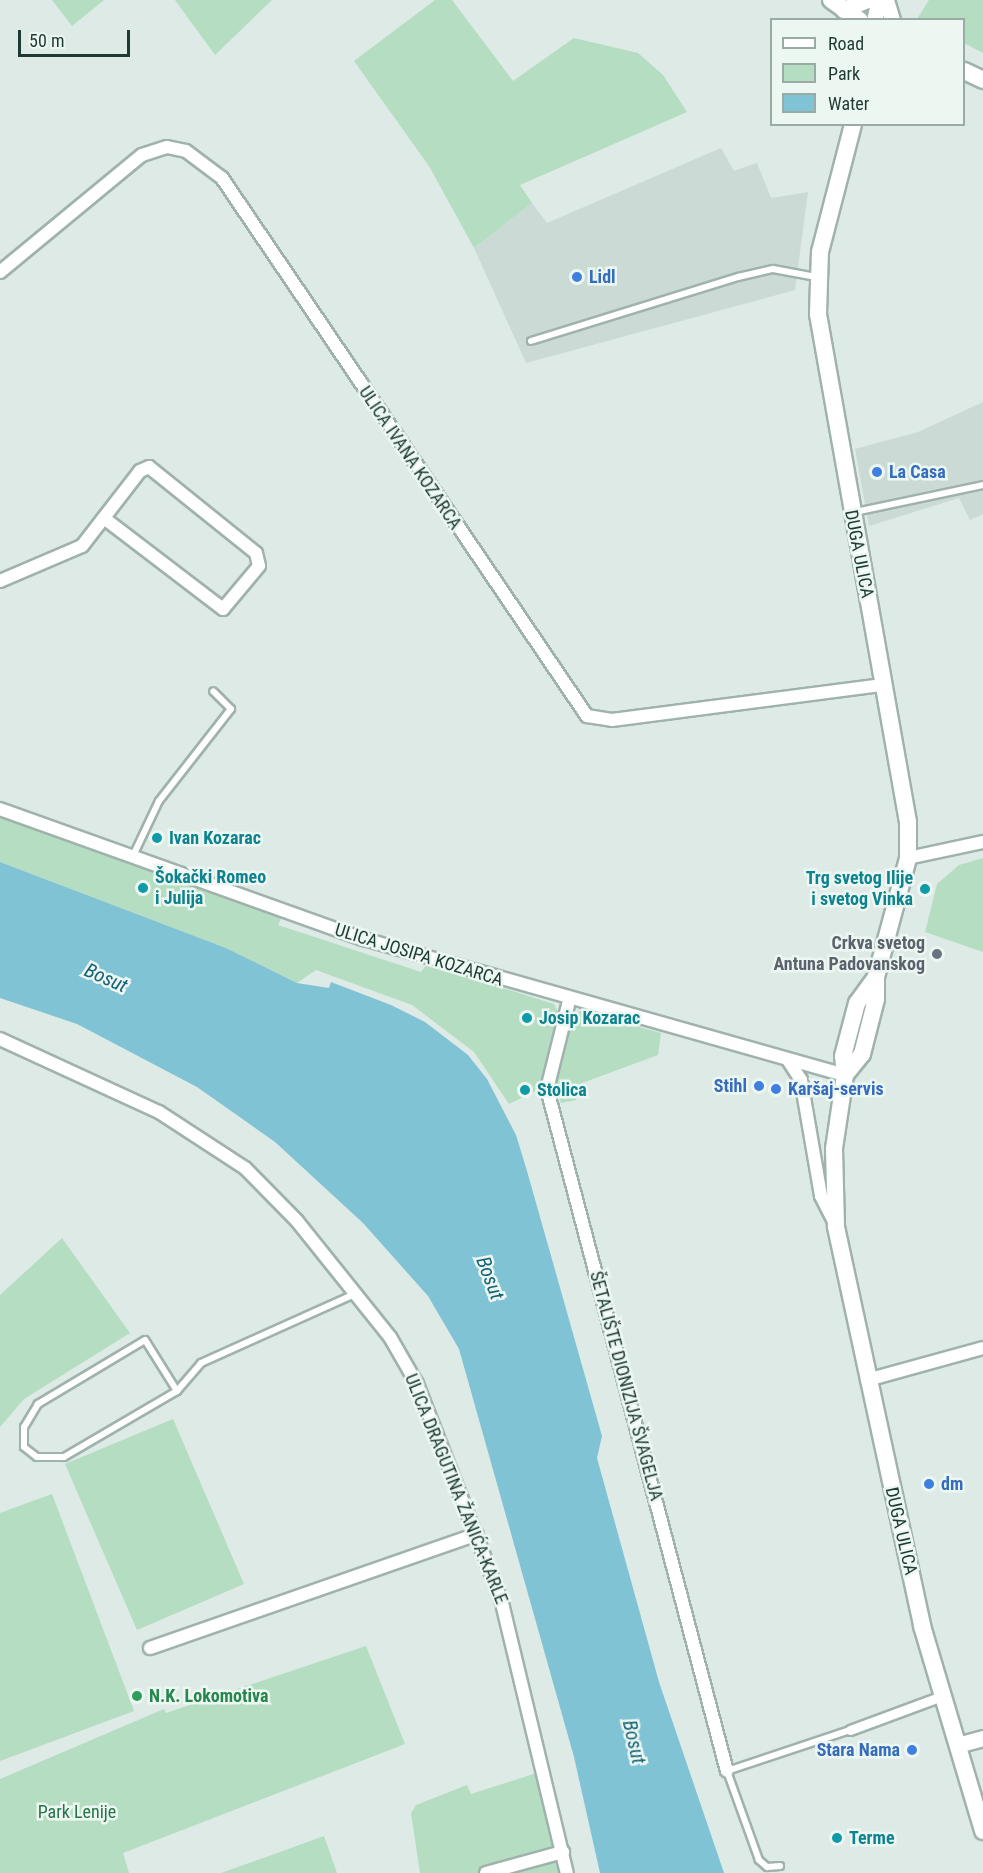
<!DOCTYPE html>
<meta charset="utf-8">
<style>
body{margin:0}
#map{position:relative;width:983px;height:1873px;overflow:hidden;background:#ddeae5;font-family:"Roboto Condensed",sans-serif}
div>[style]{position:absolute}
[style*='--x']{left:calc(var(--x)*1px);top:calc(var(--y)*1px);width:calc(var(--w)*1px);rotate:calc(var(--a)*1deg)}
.built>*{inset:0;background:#cbdad4}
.green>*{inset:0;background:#b4ddc1}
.water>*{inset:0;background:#80c3d4}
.roads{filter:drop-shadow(2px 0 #a0b2ac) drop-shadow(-2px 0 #a0b2ac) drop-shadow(0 2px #a0b2ac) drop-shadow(0 -2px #a0b2ac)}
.service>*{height:6px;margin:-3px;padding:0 3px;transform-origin:3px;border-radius:3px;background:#fff}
.pedestrian>*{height:9px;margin:-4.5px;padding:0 4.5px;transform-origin:4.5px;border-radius:4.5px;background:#fff}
.minor>*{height:12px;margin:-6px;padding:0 6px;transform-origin:6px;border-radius:6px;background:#fff}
.tertiary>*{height:15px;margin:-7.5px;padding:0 7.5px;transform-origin:7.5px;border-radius:7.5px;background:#fff}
.secondary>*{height:16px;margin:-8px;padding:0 8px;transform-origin:8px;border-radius:8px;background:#fff}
.dots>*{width:16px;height:16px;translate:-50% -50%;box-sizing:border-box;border:3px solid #edf7f2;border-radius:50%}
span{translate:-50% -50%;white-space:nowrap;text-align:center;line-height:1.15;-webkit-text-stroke:5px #edf7f2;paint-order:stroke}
.shop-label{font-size:18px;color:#366cbe;font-weight:700}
.left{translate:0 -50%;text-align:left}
.right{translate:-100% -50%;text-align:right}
.street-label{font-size:18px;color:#1e3a34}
.culture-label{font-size:18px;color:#0d838f;font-weight:700}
.worship-label{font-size:18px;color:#5b616d;font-weight:700}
.leisure-label{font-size:18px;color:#27864d;font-weight:700}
.park-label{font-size:18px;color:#267348}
.water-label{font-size:20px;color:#156379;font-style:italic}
.legend{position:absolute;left:770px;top:18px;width:195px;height:108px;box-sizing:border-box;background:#edf7f2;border:2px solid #9aaba6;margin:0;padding:8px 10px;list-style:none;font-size:18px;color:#1e3a34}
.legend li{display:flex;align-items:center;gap:12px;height:30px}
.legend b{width:30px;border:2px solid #9aaba6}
.scale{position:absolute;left:18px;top:30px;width:112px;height:27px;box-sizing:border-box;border:3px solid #1e3a34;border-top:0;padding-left:8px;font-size:18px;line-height:21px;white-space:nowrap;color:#1e3a34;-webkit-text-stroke:4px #edf7f2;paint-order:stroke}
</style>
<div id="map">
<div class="built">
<i style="clip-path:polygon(721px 148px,734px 171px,757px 163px,771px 198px,808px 192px,795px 290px,526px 363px,474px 248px,532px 203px,547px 223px)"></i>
<i style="clip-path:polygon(983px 402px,983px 514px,970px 520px,959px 498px,869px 526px,855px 449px,918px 432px)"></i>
</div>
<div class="green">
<i style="clip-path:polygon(52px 0,104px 0,72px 26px)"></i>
<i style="clip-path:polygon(175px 0,272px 0,215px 55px)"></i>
<i style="clip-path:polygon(435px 0,452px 0,513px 81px,574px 38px,638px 53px,663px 75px,687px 112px,520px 185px,532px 203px,474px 248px,429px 166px,354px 61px)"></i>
<i style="clip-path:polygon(929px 0,983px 0,983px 53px,964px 43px,964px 20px,917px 19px)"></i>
<i style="clip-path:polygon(0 815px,282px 916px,278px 925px,421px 972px,427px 964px,554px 1004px,559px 1014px,542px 1088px,509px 1104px,474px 1052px,412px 1005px,316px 970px,297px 983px,226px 948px,0 862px)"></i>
<i style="clip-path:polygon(983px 858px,983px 952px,925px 932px,937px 884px,959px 865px)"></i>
<i style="clip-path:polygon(580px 1011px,661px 1033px,658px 1055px,574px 1086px,576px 1100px,561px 1103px,554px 1080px,570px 1020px)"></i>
<i style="clip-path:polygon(62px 1238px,130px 1333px,24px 1399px,0 1427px,0 1295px)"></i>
<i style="clip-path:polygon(173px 1419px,244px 1584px,137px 1630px,65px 1464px)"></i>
<i style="clip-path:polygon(52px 1494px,134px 1711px,0 1761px,0 1513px)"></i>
<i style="clip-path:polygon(366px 1646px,405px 1744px,123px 1853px,129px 1873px,0 1873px,0 1779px,164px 1709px,166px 1713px)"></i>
<i style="clip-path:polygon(537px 1773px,560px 1873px,420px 1873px,411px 1813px,416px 1805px,467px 1785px,471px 1794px)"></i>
<i style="clip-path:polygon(324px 1836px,337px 1873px,221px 1873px,269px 1856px)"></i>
</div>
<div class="water">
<i style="clip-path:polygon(0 862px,226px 948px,297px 983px,329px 988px,331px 982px,391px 1005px,425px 1022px,468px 1055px,487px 1079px,516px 1135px,527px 1171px,602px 1436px,597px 1458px,659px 1682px,724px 1873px,600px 1873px,574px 1757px,459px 1349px,428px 1296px,363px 1223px,275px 1142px,197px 1087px,77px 1024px,0 998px)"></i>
</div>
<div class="roads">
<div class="service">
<i style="--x:531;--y:341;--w:217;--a:-17.2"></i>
<i style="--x:738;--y:277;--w:36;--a:-13"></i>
<i style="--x:773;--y:269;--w:44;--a:10.5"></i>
<i style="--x:855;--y:512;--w:131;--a:-11.9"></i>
<i style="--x:132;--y:858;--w:63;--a:-64.7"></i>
<i style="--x:159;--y:801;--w:117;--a:-52"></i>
<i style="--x:231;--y:709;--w:25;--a:-135"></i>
<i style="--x:177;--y:1391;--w:60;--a:-122.1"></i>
<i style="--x:145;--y:1340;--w:125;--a:149.1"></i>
<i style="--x:38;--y:1404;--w:27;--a:121"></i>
<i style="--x:24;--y:1427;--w:20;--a:90"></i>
<i style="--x:24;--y:1447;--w:16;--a:38"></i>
<i style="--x:37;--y:1457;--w:27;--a:0"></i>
<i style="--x:64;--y:1457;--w:131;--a:-30.3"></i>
<i style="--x:177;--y:1391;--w:37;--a:-49"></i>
<i style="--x:201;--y:1363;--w:171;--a:-24.2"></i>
<i style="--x:780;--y:1866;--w:13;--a:176"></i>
<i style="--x:767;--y:1867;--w:11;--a:-139"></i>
<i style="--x:759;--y:1860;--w:95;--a:-109.8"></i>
<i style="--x:727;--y:1771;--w:130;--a:-18.4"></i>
</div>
<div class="pedestrian">
<i style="--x:850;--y:1730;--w:98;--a:-20.3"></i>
</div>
<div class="minor">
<i style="--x:0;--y:272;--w:184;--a:-39.5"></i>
<i style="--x:142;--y:155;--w:26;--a:-18"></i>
<i style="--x:167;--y:147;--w:19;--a:12"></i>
<i style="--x:186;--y:151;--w:45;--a:36.9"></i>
<i style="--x:222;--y:178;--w:650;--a:55.85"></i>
<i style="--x:587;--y:716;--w:25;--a:9"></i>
<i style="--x:612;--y:720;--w:273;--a:-7.4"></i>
<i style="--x:0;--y:581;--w:89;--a:-23.1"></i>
<i style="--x:82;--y:546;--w:95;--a:-52.3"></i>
<i style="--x:140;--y:471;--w:10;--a:-24"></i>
<i style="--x:149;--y:467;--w:137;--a:38.8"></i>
<i style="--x:256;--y:553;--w:13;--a:77"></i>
<i style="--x:259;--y:566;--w:56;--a:129.9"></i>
<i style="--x:223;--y:609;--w:150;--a:-142.6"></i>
<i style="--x:0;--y:809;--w:387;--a:19.7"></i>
<i style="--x:364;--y:939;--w:500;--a:15.8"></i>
<i style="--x:908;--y:858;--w:77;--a:-12"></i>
<i style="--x:569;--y:1001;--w:91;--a:104"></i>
<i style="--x:547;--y:1089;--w:705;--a:75.22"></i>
<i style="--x:0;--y:1039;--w:175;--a:24.7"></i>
<i style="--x:159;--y:1112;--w:103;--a:33.1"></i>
<i style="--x:245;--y:1168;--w:74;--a:45.5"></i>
<i style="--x:297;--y:1221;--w:149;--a:51.3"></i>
<i style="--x:390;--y:1337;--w:54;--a:60.1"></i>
<i style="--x:417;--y:1384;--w:231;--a:68.7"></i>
<i style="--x:501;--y:1599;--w:282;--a:76.5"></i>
<i style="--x:788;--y:1060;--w:24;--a:57"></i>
<i style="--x:801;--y:1080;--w:118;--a:80.2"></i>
<i style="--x:821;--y:1196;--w:31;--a:63"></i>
<i style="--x:867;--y:1380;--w:120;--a:-15.4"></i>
<i style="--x:150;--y:1648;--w:346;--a:-19.2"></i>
<i style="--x:486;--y:1873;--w:80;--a:-15.3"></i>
</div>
<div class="tertiary">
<i style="--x:886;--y:0;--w:21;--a:73"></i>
<i style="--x:874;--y:20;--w:21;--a:-76"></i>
<i style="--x:957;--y:1745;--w:27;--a:-15"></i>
</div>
<div class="secondary">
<i style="--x:831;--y:0;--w:35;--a:35"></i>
<i style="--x:844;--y:10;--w:26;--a:-23"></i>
<i style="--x:964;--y:71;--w:21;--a:25"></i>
<i style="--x:876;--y:977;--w:32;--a:126"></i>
<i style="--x:857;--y:1003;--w:55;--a:104.8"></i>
<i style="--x:843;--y:1056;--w:19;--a:84"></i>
<i style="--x:845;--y:1075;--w:75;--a:98.5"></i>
<i style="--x:834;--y:1149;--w:78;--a:88.5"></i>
<i style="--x:836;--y:1227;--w:408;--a:77.8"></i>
<i style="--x:922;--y:1626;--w:214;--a:73.4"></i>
<i style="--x:845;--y:1075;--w:27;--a:-51"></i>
<i style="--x:862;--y:1054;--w:57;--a:-75.7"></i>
<i style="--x:876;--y:999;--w:22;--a:-90"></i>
<i style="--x:876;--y:977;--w:123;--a:-74.9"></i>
<i style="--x:908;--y:858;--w:36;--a:-90"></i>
<i style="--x:908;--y:822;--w:516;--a:-100.05"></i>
<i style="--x:818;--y:314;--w:62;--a:-88.2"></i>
<i style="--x:820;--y:252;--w:132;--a:-75.5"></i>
</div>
</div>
<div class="dots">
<i style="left:577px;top:277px;background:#3f7fe0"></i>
<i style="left:877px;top:472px;background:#3f7fe0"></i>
<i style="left:157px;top:838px;background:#0f9aa8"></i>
<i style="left:143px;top:888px;background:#0f9aa8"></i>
<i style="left:925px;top:889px;background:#0f9aa8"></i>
<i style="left:937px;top:954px;background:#6b7280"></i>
<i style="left:527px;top:1018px;background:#0f9aa8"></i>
<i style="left:759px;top:1086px;background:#3f7fe0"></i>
<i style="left:776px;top:1089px;background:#3f7fe0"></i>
<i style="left:525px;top:1090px;background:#0f9aa8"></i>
<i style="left:929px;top:1484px;background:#3f7fe0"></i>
<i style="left:137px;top:1696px;background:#2e9e5b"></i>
<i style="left:912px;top:1750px;background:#3f7fe0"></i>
<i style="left:837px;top:1838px;background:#0f9aa8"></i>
</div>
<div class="shop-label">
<span class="left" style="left:589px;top:277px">Lidl</span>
<span class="left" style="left:889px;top:472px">La Casa</span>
<span class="right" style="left:747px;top:1086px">Stihl</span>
<span class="left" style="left:788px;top:1089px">Karšaj-servis</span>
<span class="left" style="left:941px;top:1484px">dm</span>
<span class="right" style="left:900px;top:1750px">Stara Nama</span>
</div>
<div class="street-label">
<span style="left:410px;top:458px;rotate:56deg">ULICA IVANA KOZARCA</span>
<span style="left:859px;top:554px;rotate:79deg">DUGA ULICA</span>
<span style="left:419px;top:955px;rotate:17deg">ULICA JOSIPA KOZARCA</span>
<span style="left:626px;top:1386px;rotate:75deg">ŠETALIŠTE DIONIZIJA ŠVAGELJA</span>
<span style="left:456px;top:1489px;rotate:68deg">ULICA DRAGUTINA ŽANIĆA-KARLE</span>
<span style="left:901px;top:1531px;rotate:77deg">DUGA ULICA</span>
</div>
<div class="culture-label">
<span class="left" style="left:169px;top:838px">Ivan Kozarac</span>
<span class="left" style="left:155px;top:888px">Šokački Romeo<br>i Julija</span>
<span class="right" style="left:913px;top:889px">Trg svetog Ilije<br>i svetog Vinka</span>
<span class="left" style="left:539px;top:1018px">Josip Kozarac</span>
<span class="left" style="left:537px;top:1090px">Stolica</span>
<span class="left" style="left:849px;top:1838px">Terme</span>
</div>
<div class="worship-label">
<span class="right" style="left:925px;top:954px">Crkva svetog<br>Antuna Padovanskog</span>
</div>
<div class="leisure-label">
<span class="left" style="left:149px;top:1696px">N.K. Lokomotiva</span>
</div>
<div class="park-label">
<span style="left:77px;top:1812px">Park Lenije</span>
</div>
<div class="water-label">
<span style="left:106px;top:978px;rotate:24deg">Bosut</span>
<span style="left:490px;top:1278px;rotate:69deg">Bosut</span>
<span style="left:634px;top:1742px;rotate:77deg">Bosut</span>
</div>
<ul class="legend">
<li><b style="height:8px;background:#fff"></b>Road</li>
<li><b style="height:16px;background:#b4ddc1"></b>Park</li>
<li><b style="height:16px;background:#80c3d4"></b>Water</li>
</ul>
<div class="scale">50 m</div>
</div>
